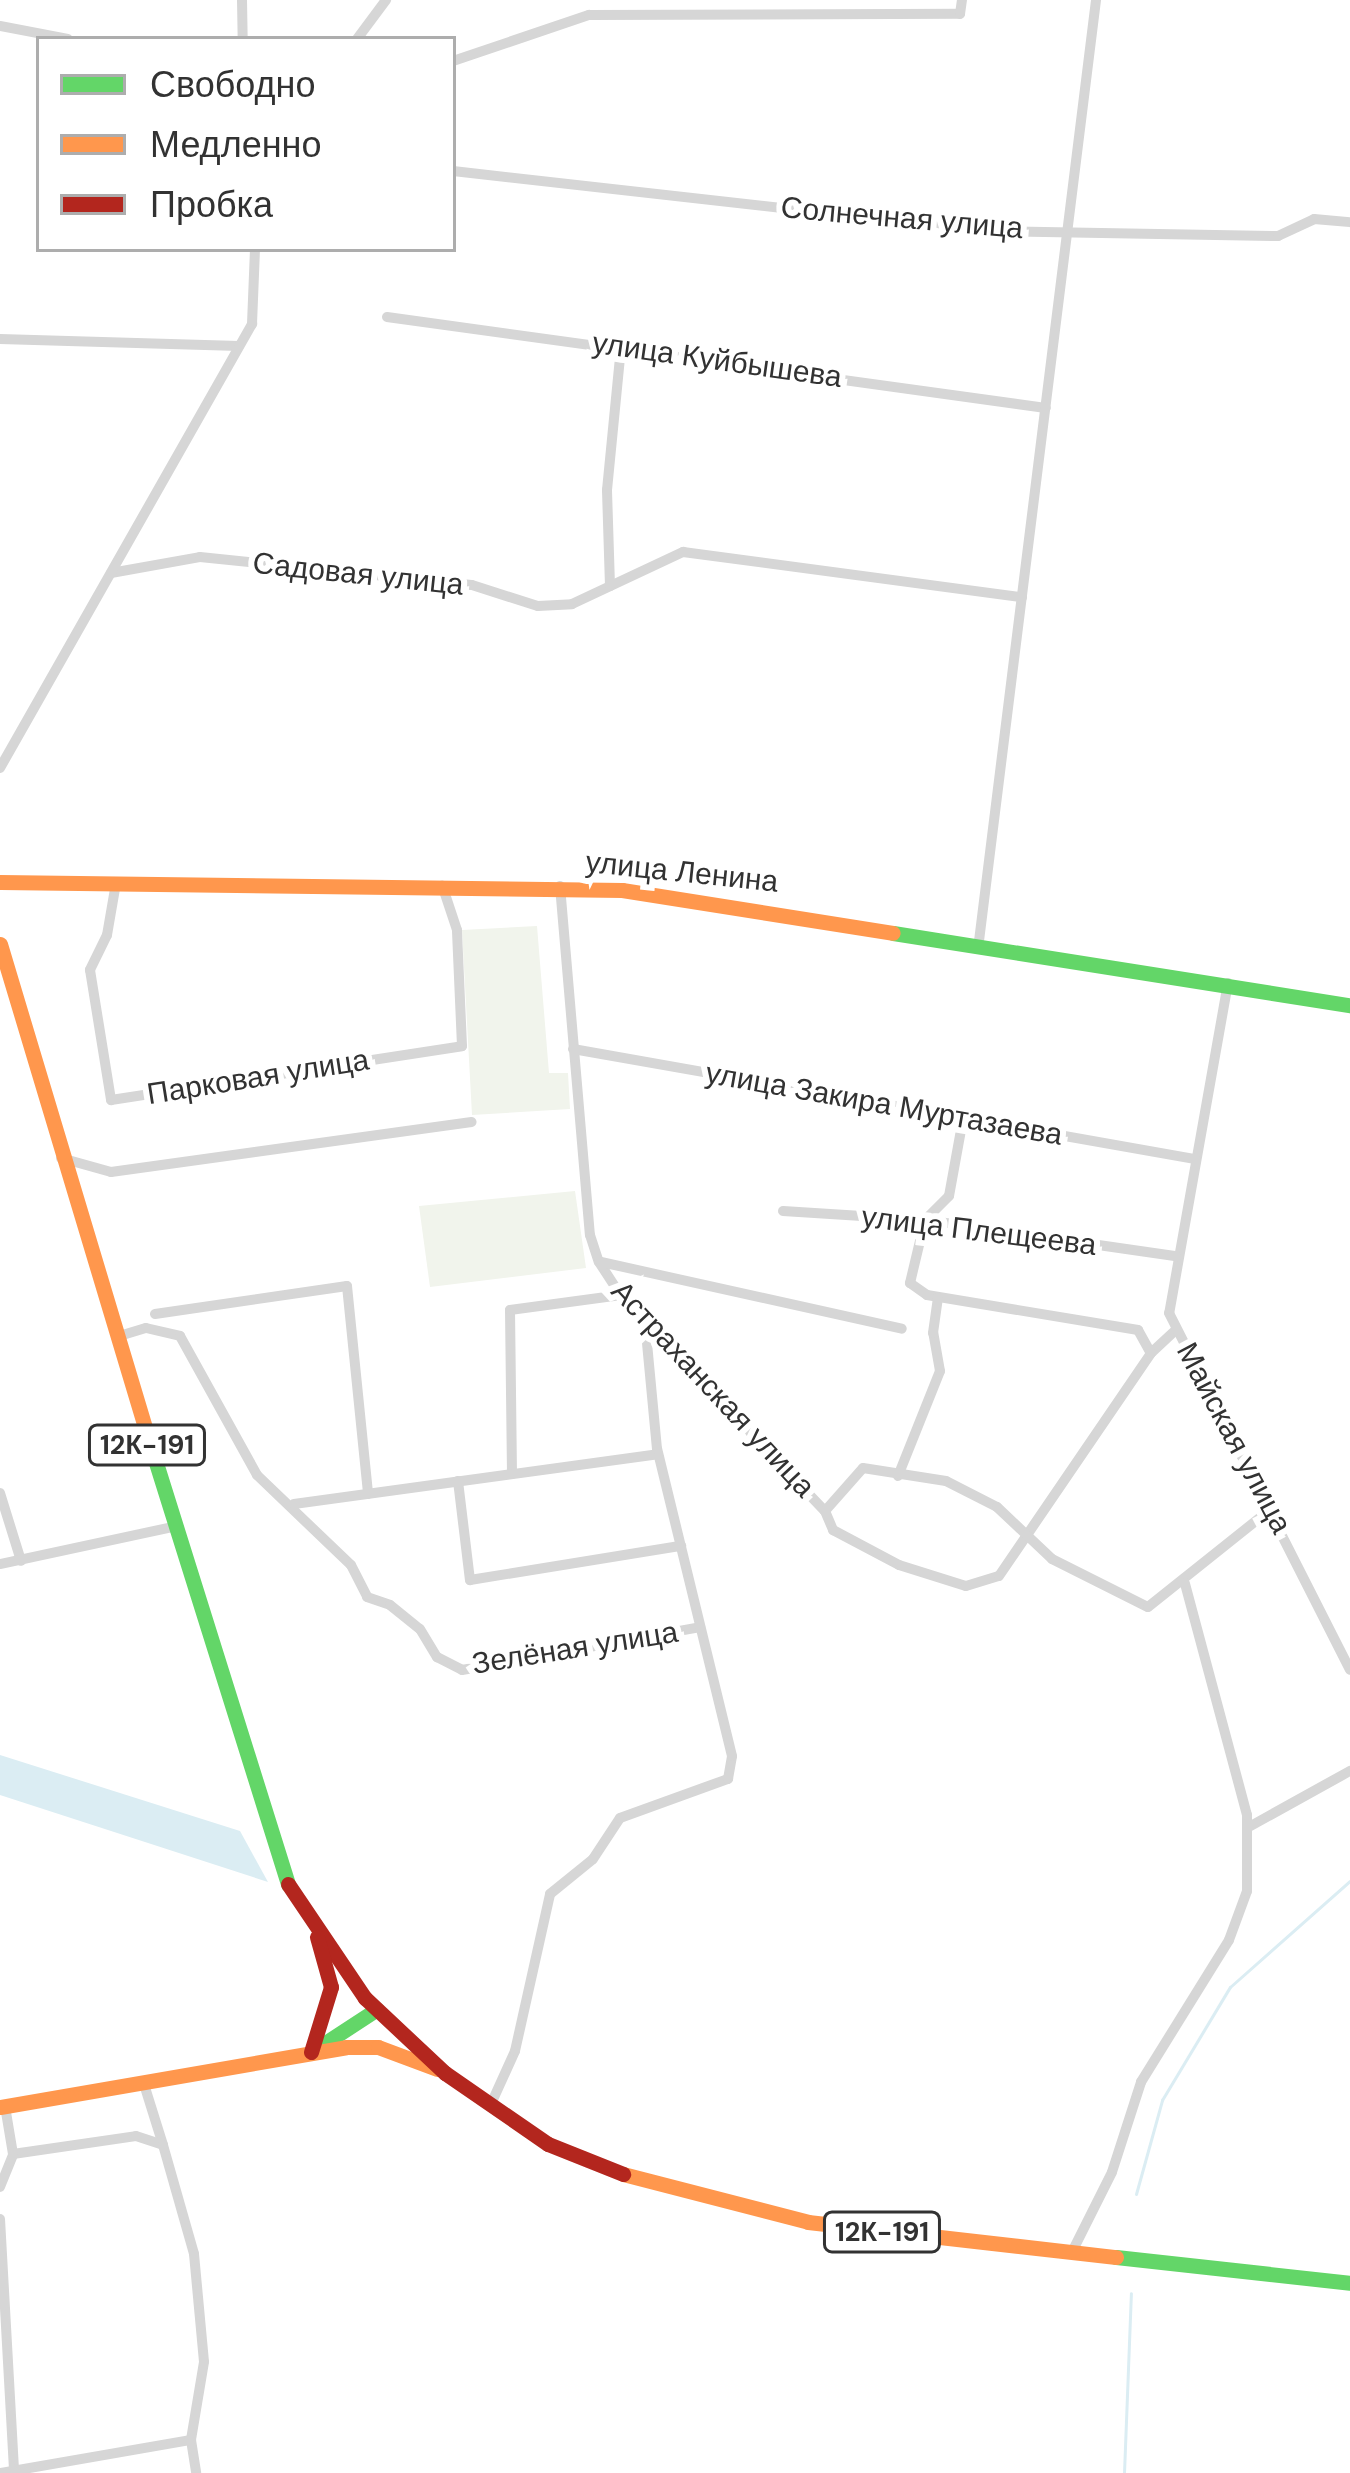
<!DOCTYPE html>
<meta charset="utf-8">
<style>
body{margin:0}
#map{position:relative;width:1350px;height:2473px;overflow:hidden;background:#fff;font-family:"DM Sans",sans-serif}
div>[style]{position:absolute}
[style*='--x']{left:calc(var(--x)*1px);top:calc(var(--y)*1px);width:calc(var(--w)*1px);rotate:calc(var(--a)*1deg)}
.green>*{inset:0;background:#f1f4ec}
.water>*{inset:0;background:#dbedf3}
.stream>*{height:3px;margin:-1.5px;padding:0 1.5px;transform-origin:1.5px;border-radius:1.5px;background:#dbedf3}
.street>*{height:10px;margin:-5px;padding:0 5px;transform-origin:5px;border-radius:5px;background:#d6d6d6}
.fast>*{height:15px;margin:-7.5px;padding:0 7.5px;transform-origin:7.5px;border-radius:7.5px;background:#63d668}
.slow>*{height:15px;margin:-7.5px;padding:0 7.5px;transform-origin:7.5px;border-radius:7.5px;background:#ff974d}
.jam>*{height:15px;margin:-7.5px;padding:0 7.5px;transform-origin:7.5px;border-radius:7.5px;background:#b3261e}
span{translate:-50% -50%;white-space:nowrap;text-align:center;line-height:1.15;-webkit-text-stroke:12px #fff;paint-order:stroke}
.shield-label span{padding:3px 9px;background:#fff;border:3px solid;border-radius:9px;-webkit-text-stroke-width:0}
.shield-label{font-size:27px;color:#323232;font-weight:700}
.street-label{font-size:30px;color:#323232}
.legend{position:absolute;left:36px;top:36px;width:420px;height:216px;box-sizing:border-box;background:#fff;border:3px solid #adadad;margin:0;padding:15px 21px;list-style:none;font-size:36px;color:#323232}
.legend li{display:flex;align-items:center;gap:24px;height:60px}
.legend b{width:60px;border:3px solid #adadad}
</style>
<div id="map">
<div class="green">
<i style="clip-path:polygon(537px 926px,549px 1073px,568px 1073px,570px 1109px,472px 1115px,462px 930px)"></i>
<i style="clip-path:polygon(575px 1191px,586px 1268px,430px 1287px,419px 1206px)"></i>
</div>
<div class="water">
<i style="clip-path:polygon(0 1755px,240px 1831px,268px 1882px,0 1795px)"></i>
</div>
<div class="stream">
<i style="--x:1136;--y:2194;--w:98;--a:-74.5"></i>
<i style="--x:1162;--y:2100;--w:132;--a:-59"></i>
<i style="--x:1230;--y:1987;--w:160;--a:-41.5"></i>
<i style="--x:1124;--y:2473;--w:180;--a:-87.8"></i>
</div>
<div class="street">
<i style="--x:242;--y:0;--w:39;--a:89"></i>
<i style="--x:0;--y:26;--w:69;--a:10.8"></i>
<i style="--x:357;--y:39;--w:49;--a:-53.4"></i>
<i style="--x:453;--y:61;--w:144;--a:-18.7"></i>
<i style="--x:589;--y:15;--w:371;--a:-0.2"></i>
<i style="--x:960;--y:14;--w:14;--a:-82"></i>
<i style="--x:453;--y:171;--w:535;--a:6.43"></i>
<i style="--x:985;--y:231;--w:293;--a:1"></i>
<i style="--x:1278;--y:236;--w:40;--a:-25"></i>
<i style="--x:1314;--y:219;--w:36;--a:5"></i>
<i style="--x:387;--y:317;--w:665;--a:7.86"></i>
<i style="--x:0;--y:339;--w:239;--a:1.7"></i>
<i style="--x:111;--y:573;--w:90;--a:-10.2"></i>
<i style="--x:200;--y:557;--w:273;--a:5.9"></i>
<i style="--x:472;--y:585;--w:69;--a:17.7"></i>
<i style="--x:538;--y:606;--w:34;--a:-3"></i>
<i style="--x:572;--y:604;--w:123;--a:-25.1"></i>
<i style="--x:683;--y:552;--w:342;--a:7.6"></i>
<i style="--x:610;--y:586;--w:96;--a:-91.8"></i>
<i style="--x:607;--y:490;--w:145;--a:-84.4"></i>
<i style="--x:0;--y:768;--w:511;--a:-60.42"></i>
<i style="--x:252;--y:324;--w:75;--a:-87.7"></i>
<i style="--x:116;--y:883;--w:53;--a:99.8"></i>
<i style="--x:107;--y:935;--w:39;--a:116"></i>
<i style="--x:90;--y:970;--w:132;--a:80.8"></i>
<i style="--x:111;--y:1100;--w:355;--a:-8.7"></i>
<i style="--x:462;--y:1046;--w:116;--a:-92.5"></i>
<i style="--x:457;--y:930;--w:47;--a:-108.4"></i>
<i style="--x:560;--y:886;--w:350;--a:85.1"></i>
<i style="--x:590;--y:1235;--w:28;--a:72"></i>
<i style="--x:599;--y:1262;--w:44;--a:57"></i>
<i style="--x:623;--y:1299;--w:293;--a:46.4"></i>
<i style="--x:825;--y:1511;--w:21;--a:67"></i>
<i style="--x:833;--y:1530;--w:75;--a:27.9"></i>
<i style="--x:899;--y:1565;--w:70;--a:17.4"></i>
<i style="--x:966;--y:1586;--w:34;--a:-17"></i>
<i style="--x:999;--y:1576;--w:270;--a:-55.7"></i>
<i style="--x:1151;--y:1353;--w:34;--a:-43"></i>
<i style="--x:979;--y:941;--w:948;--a:-82.91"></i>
<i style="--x:1228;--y:983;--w:335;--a:100.1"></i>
<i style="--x:1169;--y:1313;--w:400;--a:63.1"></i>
<i style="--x:573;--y:1049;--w:632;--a:10.03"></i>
<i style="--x:963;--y:1119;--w:78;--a:100.3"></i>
<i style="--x:949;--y:1196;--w:34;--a:135"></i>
<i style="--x:925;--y:1220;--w:65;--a:103.4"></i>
<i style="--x:910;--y:1283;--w:21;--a:35"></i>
<i style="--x:927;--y:1295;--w:214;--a:9.4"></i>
<i style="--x:1138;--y:1330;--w:26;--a:61"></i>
<i style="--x:61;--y:1158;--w:52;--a:15.6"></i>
<i style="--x:111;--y:1172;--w:364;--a:-7.9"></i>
<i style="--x:783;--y:1211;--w:142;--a:3.6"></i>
<i style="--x:925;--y:1220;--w:254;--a:8.2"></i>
<i style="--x:601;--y:1262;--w:308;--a:12.5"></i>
<i style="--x:155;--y:1314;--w:194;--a:-8.3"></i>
<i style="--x:347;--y:1286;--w:209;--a:84.2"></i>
<i style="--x:116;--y:1337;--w:31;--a:-17"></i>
<i style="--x:146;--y:1328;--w:35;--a:13"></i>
<i style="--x:180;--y:1336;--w:159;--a:61"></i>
<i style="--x:257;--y:1475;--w:130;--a:43.8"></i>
<i style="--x:351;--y:1565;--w:36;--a:63"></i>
<i style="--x:367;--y:1597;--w:24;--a:19"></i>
<i style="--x:390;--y:1605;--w:38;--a:39"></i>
<i style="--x:420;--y:1629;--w:33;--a:59"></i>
<i style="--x:437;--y:1657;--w:28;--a:27"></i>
<i style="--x:462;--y:1670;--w:242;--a:-10.2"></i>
<i style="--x:512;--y:1474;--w:164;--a:-90.7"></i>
<i style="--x:510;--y:1310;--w:112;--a:-7.7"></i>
<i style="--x:898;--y:1476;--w:113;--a:-68.2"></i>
<i style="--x:940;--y:1371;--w:39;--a:-100"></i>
<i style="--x:933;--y:1333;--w:36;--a:-82"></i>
<i style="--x:458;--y:1481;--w:100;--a:83.1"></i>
<i style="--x:470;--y:1580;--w:214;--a:-9.2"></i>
<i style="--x:0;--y:1493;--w:71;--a:72.8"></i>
<i style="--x:294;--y:1504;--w:367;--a:-7.8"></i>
<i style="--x:825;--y:1511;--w:57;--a:-48.5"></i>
<i style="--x:863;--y:1468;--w:84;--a:8.9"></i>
<i style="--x:946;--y:1481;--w:57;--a:27"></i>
<i style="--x:997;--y:1507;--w:76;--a:43.4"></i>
<i style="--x:1052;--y:1559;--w:107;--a:26.6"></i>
<i style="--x:1148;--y:1607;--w:159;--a:-38.6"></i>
<i style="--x:0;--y:1564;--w:176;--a:-12.1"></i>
<i style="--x:1247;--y:1828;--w:118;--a:-29"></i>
<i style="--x:143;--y:2081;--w:67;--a:72.6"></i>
<i style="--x:491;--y:2104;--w:58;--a:-65.6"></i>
<i style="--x:515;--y:2051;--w:161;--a:-77.4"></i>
<i style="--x:550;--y:1894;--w:55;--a:-39.1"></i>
<i style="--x:593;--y:1859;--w:49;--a:-56.6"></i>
<i style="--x:620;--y:1818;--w:115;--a:-19.9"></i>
<i style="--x:728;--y:1779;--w:23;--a:-80"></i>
<i style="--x:732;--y:1756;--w:316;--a:-103.7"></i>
<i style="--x:657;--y:1449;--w:129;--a:-95.4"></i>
<i style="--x:13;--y:2154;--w:124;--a:-8.3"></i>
<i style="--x:136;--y:2136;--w:28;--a:18"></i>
<i style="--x:163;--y:2145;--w:113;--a:74.1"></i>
<i style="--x:194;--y:2254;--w:108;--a:84.7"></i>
<i style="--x:204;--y:2362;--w:79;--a:99.5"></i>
<i style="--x:191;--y:2440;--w:33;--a:81"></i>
<i style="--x:0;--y:2187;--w:35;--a:-68"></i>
<i style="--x:13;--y:2154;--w:49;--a:-99.5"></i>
<i style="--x:0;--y:2219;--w:250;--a:86.8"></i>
<i style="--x:1072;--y:2252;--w:89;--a:-63.4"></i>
<i style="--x:1112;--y:2172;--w:95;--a:-72.1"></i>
<i style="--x:1141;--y:2082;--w:167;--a:-58.2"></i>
<i style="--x:1229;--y:1940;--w:52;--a:-69.8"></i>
<i style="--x:1247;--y:1891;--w:76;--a:-90"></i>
<i style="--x:1247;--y:1815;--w:240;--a:-105"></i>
<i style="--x:1;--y:2473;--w:193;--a:-9.9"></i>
</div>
<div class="fast">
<i style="--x:893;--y:933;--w:463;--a:9"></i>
<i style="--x:147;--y:1434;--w:472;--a:72.6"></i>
<i style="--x:319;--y:2047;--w:69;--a:-33.2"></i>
<i style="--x:1116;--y:2257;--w:235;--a:6.3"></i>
</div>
<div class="slow">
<i style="--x:0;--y:882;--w:622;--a:0.74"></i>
<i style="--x:622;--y:890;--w:274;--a:9"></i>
<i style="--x:0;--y:944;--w:512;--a:73.3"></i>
<i style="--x:0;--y:2107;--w:351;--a:-9.8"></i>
<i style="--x:346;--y:2047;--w:32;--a:0"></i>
<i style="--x:378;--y:2047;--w:63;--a:20.4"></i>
<i style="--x:623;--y:2174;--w:191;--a:14.5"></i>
<i style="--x:808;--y:2222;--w:310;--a:6.5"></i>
</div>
<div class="jam">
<i style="--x:288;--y:1884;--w:138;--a:56"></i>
<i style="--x:365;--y:1998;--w:110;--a:43.2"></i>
<i style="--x:445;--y:2073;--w:125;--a:34.6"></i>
<i style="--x:548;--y:2144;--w:81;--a:21.8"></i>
<i style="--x:311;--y:2052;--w:68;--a:-72.9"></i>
<i style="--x:331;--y:1987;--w:52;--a:-105.6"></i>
</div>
<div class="shield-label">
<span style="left:147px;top:1445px">12К-191</span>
<span style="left:882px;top:2232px">12К-191</span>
</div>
<div class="street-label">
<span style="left:902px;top:218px;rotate:5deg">Солнечная улица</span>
<span style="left:717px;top:360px;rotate:8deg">улица Куйбышева</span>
<span style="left:358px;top:574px;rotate:6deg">Садовая улица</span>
<span style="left:682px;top:872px;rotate:6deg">улица Ленина</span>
<span style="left:258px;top:1077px;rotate:-9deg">Парковая улица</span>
<span style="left:884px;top:1104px;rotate:10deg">улица Закира Муртазаева</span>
<span style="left:979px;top:1231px;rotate:7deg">улица Плещеева</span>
<span style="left:713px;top:1389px;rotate:47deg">Астраханская улица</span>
<span style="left:1234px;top:1438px;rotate:62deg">Майская улица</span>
<span style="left:575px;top:1648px;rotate:-9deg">Зелёная улица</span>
</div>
<ul class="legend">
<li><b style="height:15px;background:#63d668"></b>Свободно</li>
<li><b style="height:15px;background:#ff974d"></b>Медленно</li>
<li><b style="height:15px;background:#b3261e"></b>Пробка</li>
</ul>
</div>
